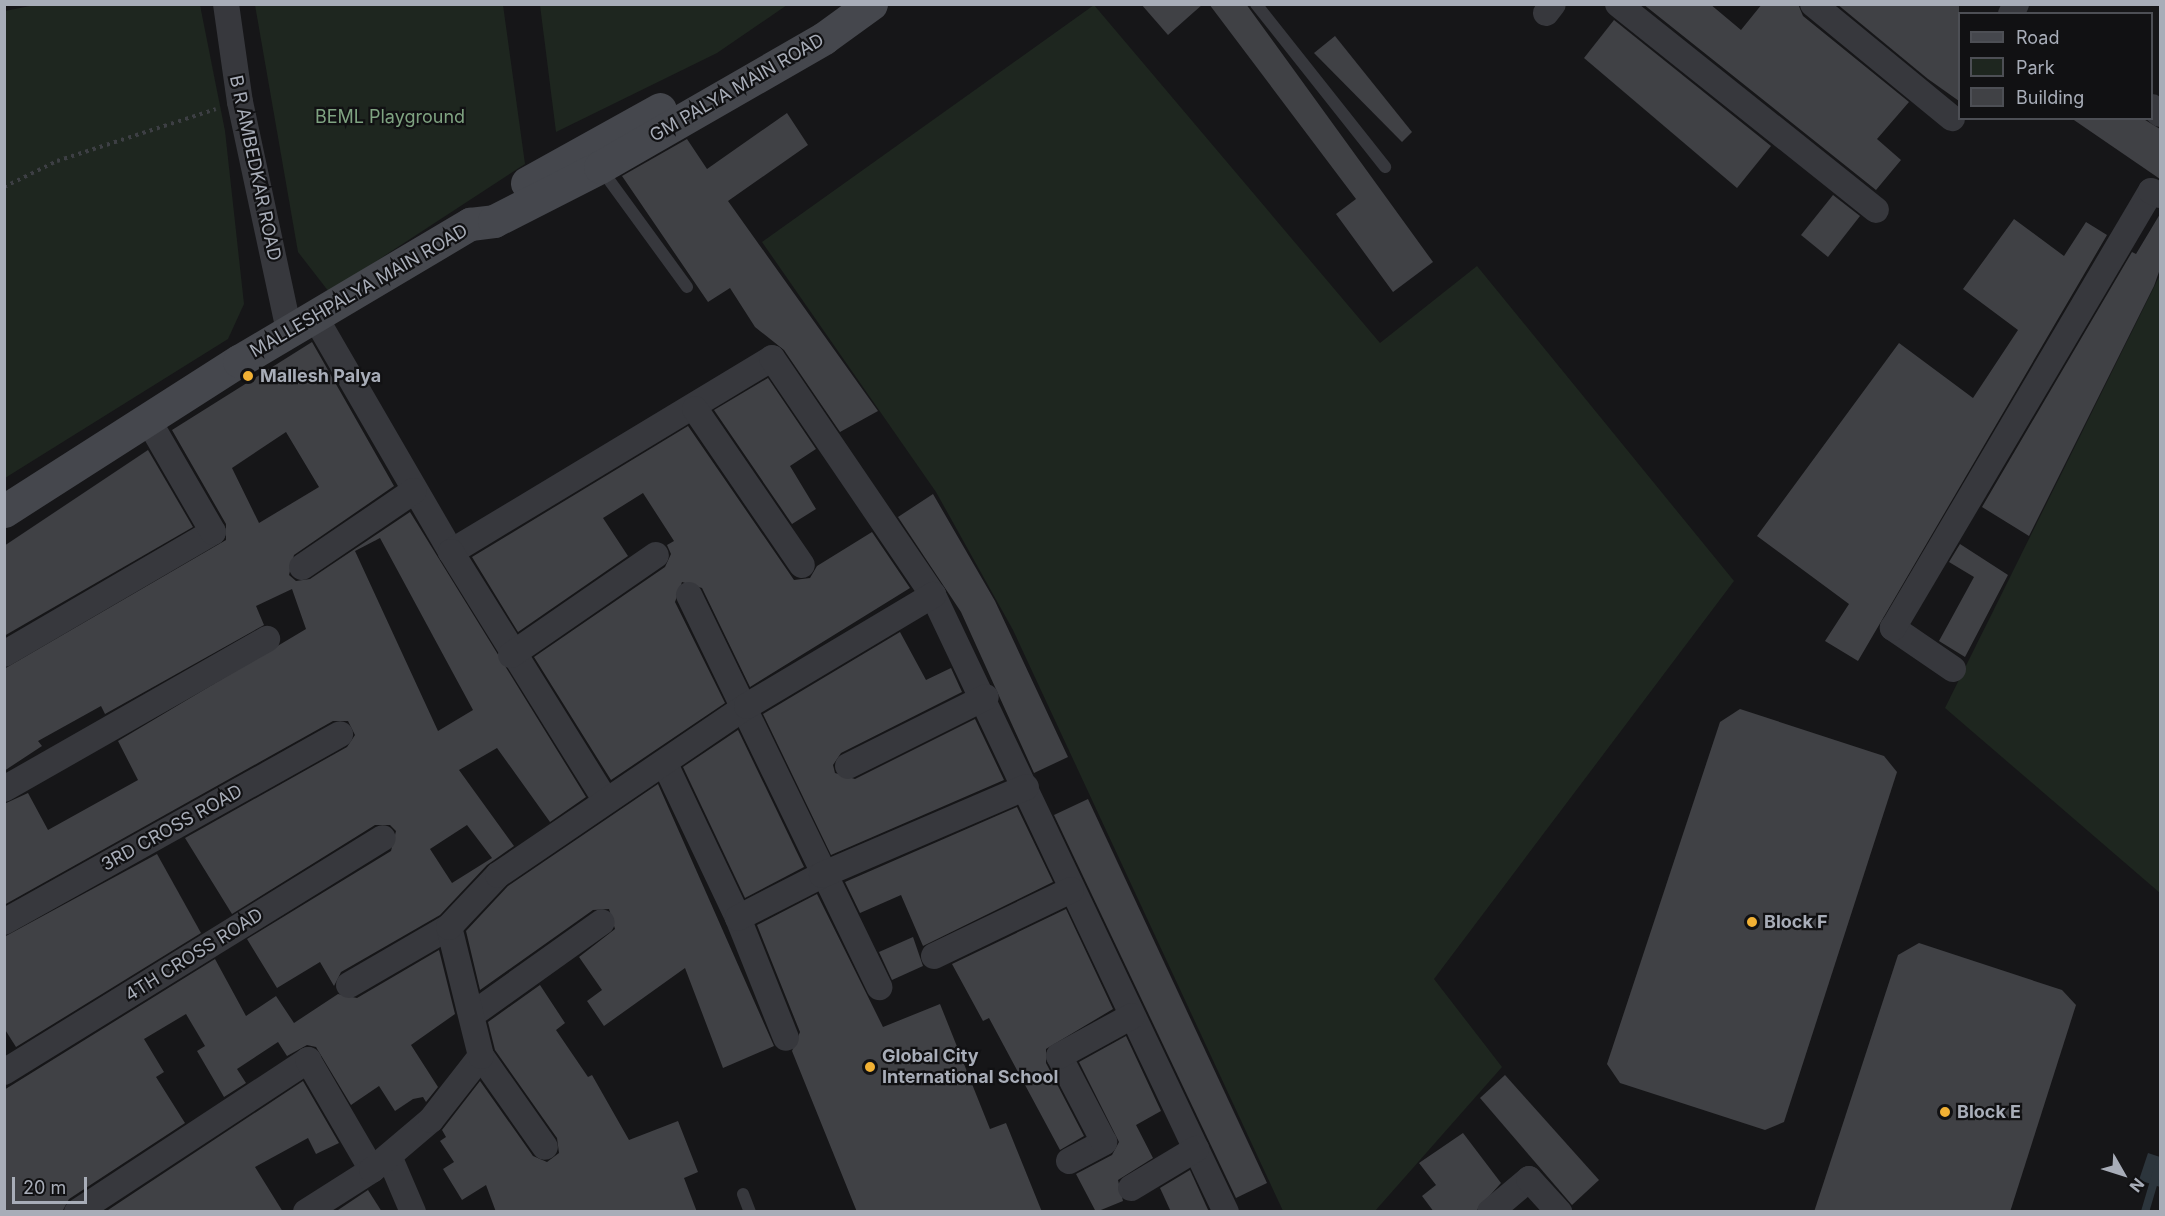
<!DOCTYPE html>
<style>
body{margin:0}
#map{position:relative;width:2165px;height:1216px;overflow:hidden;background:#161618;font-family:Inter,sans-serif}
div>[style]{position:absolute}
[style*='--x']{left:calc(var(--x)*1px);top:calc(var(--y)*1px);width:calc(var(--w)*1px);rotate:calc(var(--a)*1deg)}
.green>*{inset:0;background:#1e261f}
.water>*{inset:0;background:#2c353c}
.stream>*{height:8px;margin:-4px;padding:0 4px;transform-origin:4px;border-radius:4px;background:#2c353c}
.building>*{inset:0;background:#404145}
.path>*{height:4px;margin-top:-2px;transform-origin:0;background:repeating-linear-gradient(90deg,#3d3f44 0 3px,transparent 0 7.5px)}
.service>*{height:12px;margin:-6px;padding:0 6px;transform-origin:6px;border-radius:6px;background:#37383d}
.minor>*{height:26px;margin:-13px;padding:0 13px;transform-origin:13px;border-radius:13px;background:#37383d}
.secondary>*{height:33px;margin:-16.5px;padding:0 16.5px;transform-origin:16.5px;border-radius:16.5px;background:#45474d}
.dots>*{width:16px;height:16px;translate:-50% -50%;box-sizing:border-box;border:3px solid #111113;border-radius:50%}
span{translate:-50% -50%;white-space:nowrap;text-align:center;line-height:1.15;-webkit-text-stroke:4.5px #111113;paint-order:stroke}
.street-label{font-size:18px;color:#a8adb8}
.park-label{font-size:18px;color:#7fa381}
.poi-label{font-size:18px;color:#a8adb8;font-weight:700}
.left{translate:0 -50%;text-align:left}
.frame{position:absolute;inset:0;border:6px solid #a8adb8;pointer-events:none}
.legend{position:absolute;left:1958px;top:12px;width:195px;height:108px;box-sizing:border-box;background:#111113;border:2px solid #4d4f55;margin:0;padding:8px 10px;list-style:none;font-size:18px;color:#a8adb8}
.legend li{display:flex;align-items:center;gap:12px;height:30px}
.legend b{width:30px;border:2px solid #4d4f55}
.north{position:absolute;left:2093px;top:1144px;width:60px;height:60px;-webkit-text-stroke:4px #111113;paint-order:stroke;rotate:129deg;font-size:16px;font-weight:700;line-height:24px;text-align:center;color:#a8adb8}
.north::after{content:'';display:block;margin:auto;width:21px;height:27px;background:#a8adb8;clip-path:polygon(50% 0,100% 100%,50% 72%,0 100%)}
.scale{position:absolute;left:12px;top:1177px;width:75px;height:27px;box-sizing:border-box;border:3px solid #a8adb8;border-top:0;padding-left:8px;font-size:18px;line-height:21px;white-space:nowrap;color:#a8adb8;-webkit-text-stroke:4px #111113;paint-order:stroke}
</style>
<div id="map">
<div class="green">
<i style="clip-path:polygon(35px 5px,200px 5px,225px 131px,244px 304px,228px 339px,5px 478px,5px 11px)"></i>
<i style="clip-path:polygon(255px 5px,503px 5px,525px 164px,329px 292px,298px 252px)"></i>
<i style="clip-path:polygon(540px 5px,540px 4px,787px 5px,717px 53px,556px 132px)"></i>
<i style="clip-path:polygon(1094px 5px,1380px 343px,1477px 266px,1734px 581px,1434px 979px,1502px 1067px,1375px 1211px,1283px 1211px,1013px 630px,936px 492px,762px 242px)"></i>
<i style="clip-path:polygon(2160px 275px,2160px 893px,1945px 708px)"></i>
</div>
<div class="water">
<i style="clip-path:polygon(2148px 1153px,2160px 1157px,2160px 1187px,2139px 1180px)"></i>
</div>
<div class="stream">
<i style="--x:2145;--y:1212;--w:53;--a:-73.6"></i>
</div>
<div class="building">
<i style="clip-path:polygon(1141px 4px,1203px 4px,1168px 35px)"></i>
<i style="clip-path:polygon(1209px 4px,1246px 4px,1433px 262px,1393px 292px,1336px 214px,1356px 199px)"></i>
<i style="clip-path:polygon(1643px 4px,1710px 4px,1741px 30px,1762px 4px,1798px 4px,1803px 16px,1909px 102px,1877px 139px,1901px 160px,1876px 190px)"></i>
<i style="clip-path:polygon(1837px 4px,1959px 4px,1959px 101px,1928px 79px)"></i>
<i style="clip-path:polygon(1614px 20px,1771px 146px,1737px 188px,1584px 58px)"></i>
<i style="clip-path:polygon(1335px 36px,1412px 132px,1402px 142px,1314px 53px)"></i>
<i style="clip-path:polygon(787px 113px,808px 145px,728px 201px,878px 411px,840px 432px,784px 350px,755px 327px,730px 288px,708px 302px,622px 176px,687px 139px,707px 169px)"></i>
<i style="clip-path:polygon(2071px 118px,2142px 118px,2160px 129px,2160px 179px)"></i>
<i style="clip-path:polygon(1833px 195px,1860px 216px,1828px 257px,1801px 235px)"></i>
<i style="clip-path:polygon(2160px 214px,2160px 269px,2154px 286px,2029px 536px,1982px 507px,2132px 252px,2136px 254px)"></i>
<i style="clip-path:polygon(2014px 219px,2064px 256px,2086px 222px,2107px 235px,1858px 661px,1825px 641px,1849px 604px,1757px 536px,1899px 343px,1973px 398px,2018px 330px,1963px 289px)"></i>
<i style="clip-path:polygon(evenodd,312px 342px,394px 486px,294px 555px,289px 575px,296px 581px,310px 579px,410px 512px,586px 797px,550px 822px,497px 748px,459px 770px,514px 846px,487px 865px,440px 915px,341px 972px,334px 986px,320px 962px,277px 988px,247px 939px,391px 851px,396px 831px,390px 825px,375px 825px,232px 914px,185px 838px,347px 747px,355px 735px,348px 721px,333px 721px,4px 905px,4px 804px,28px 793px,48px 830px,138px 780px,118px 741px,306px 629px,292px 589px,256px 606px,264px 625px,105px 714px,101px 706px,38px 741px,42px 746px,4px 771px,4px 669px,226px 540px,226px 524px,172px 430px,312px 342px,286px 432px,319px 487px,259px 523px,232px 468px,286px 432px,312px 342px,380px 538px,473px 710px,438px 731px,355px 551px,380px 538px,312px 342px,467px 825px,492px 858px,452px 883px,430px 849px,467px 825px)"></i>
<i style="clip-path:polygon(768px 378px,816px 449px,790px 466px,816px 509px,792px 524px,714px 410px)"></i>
<i style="clip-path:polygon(688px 426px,794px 580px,810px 578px,817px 566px,872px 532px,910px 588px,750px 687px,702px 588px,682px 582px,675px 602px,725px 703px,611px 780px,534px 657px,665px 567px,671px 554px,667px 545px,674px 541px,643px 493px,603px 518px,628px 556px,518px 632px,472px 557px)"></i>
<i style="clip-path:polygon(148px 450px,193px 527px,4px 636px,4px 546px)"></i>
<i style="clip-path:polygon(933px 494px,995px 601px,1068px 757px,1034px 773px,961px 612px,898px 517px)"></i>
<i style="clip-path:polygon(1960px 544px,2008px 575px,1965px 657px,1939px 641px,1974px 577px,1949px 562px)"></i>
<i style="clip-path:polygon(900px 632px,926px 680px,951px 668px,962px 692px,841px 753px,833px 765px,835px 773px,855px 779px,975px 719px,1004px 780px,831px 855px,763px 714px)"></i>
<i style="clip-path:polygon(1740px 709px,1884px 756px,1897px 772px,1784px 1122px,1765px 1130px,1620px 1083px,1607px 1064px,1720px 722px)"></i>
<i style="clip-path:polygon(738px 730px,804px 867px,745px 898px,683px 767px)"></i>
<i style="clip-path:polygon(658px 784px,774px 1046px,723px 1068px,685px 968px,604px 1026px,587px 1001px,602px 990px,579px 957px,615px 929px,609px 909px,593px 910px,480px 990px,466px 931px,508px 886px)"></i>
<i style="clip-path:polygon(1088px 799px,1267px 1183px,1236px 1198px,1054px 815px)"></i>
<i style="clip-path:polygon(1017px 807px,1053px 882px,923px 946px,901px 895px,860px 913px,845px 882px)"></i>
<i style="clip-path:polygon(157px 854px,201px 933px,16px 1047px,4px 1028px,4px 937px)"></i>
<i style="clip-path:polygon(817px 894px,883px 1027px,940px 1004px,990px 1129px,1006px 1123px,1042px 1212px,857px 1212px,792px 1051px,800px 1032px,757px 925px)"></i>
<i style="clip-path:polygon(1066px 909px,1113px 1009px,1046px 1049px,1046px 1063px,1084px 1136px,1060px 1150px,989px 1018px,983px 1021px,952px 964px)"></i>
<i style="clip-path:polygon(913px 937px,923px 966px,892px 980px,879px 952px)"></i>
<i style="clip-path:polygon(1919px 943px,2062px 990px,2076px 1005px,2010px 1212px,1814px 1212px,1898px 955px)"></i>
<i style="clip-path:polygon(439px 950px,455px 1014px,411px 1045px,438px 1087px,426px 1102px,423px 1097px,413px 1099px,395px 1111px,379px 1086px,351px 1105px,316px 1047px,307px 1045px,287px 1056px,278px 1042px,237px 1069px,246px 1083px,224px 1097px,197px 1051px,205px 1046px,186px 1014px,144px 1039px,164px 1072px,156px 1077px,185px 1123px,69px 1199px,62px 1212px,4px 1212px,4px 1090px,215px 959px,246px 1016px,276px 996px,294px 1023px,338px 994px,357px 998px)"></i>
<i style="clip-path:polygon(540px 985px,565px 1023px,556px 1030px,588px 1077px,592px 1075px,629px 1140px,678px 1121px,698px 1172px,684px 1178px,697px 1212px,496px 1212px,486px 1185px,462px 1200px,443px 1169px,454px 1162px,440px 1141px,446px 1137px,442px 1130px,480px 1081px,533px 1156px,547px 1162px,559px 1153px,557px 1138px,495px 1050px,488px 1022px)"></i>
<i style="clip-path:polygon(1126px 1036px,1161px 1111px,1136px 1125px,1153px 1158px,1118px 1180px,1123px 1201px,1096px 1212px,1076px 1174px,1112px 1155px,1119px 1142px,1079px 1062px)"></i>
<i style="clip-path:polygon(1505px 1075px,1599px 1180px,1572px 1205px,1480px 1098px)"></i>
<i style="clip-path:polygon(303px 1081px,339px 1143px,316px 1154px,308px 1138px,255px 1167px,283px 1212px,105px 1212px)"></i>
<i style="clip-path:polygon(1463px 1133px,1501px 1183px,1475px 1212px,1434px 1212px,1422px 1196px,1436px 1185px,1419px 1163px)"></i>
<i style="clip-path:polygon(1190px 1170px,1209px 1212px,1171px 1212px,1160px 1188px)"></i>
<i style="clip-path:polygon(368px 1190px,382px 1212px,335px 1212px)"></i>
</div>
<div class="path">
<i style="--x:4;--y:187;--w:59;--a:-26.1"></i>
<i style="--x:57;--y:161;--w:167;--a:-18.1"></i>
</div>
<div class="service">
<i style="--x:1256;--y:4;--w:208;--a:51.6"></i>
<i style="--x:601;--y:169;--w:146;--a:53.9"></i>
<i style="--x:743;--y:1194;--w:19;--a:69"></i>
</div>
<div class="minor">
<i style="--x:226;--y:4;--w:99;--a:81.9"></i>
<i style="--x:240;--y:102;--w:233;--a:77.9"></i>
<i style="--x:1618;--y:4;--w:330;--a:38.6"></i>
<i style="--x:1813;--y:4;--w:180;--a:39.4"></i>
<i style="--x:1546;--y:13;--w:11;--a:-52"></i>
<i style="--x:2011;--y:14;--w:11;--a:-63"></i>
<i style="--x:2152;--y:107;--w:11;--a:41"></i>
<i style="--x:315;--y:317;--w:272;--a:59.9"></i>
<i style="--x:451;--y:552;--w:375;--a:-31.1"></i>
<i style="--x:772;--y:358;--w:287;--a:55.8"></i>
<i style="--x:933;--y:595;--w:683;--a:64.6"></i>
<i style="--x:695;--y:409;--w:189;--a:55.6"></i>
<i style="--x:451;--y:552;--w:293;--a:58.1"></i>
<i style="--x:302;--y:567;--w:135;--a:-34.2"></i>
<i style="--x:689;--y:595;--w:436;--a:64.1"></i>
<i style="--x:4;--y:654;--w:242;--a:-30.3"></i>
<i style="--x:213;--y:532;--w:132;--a:-120.1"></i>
<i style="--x:511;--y:655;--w:176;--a:-34.6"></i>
<i style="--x:1953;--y:669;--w:73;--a:-145.7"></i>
<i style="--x:1893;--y:628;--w:507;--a:-59.44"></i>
<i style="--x:2151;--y:191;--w:10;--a:24"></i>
<i style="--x:665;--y:764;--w:170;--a:64.6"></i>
<i style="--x:738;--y:918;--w:129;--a:68.2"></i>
<i style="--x:848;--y:766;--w:154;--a:-26.6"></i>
<i style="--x:4;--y:789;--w:303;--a:-29.7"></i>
<i style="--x:738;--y:918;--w:94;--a:-27.1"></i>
<i style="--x:822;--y:875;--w:222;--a:-23.3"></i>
<i style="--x:4;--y:922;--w:385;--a:-29.2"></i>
<i style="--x:934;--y:956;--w:152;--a:-25.7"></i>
<i style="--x:349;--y:985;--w:116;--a:-30.1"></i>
<i style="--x:473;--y:1014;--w:158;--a:-35.5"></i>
<i style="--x:481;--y:1056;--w:111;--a:54.9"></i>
<i style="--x:4;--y:1072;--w:445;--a:-31.7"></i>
<i style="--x:389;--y:1156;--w:61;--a:66.8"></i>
<i style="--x:1069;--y:1161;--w:40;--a:-28"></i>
<i style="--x:1104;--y:1142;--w:97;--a:-117.6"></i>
<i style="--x:1059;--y:1056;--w:83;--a:-28.7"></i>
<i style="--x:1131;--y:1188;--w:76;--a:-31"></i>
<i style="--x:77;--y:1212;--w:277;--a:-33.3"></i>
<i style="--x:308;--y:1060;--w:127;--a:59.8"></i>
<i style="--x:306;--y:1212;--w:78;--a:-32.5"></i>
<i style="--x:372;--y:1170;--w:77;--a:-40.3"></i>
<i style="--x:431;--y:1120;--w:81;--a:-52"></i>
<i style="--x:481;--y:1056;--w:133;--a:-103.9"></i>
<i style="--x:449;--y:927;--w:71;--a:-46.7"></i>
<i style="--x:498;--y:875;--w:301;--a:-34.2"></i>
<i style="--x:747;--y:706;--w:217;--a:-30.8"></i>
<i style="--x:1490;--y:1212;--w:51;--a:-40.2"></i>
<i style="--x:1529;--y:1179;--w:45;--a:47.7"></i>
</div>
<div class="secondary">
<i style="--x:527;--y:183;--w:152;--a:-29.1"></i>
<i style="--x:4;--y:511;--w:279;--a:-32.6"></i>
<i style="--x:239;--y:361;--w:269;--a:-30.7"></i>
<i style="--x:470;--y:224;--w:24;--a:-7"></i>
<i style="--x:494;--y:221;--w:119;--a:-27"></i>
<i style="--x:600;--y:167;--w:258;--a:-29.9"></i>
<i style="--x:824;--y:38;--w:58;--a:-35.9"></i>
</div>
<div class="dots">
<i style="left:248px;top:376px;background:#f2b134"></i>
<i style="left:1752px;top:922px;background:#f2b134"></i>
<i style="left:870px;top:1067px;background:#f2b134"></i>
<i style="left:1945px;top:1112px;background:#f2b134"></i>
</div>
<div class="street-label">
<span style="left:737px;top:88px;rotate:-30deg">GM PALYA MAIN ROAD</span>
<span style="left:255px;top:168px;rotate:78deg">B R AMBEDKAR ROAD</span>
<span style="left:359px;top:291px;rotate:-30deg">MALLESHPALYA MAIN ROAD</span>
<span style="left:172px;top:828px;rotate:-29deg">3RD CROSS ROAD</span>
<span style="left:194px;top:955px;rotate:-32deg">4TH CROSS ROAD</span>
</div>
<div class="park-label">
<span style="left:390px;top:117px">BEML Playground</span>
</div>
<div class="poi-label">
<span class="left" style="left:260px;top:376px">Mallesh Palya</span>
<span class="left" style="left:1764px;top:922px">Block F</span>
<span class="left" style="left:882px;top:1067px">Global City<br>International School</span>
<span class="left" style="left:1957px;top:1112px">Block E</span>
</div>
<div class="frame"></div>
<ul class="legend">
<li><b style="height:8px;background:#45474d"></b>Road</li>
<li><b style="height:16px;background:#1e261f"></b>Park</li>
<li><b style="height:16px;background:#404145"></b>Building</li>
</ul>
<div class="north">N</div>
<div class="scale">20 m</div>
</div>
